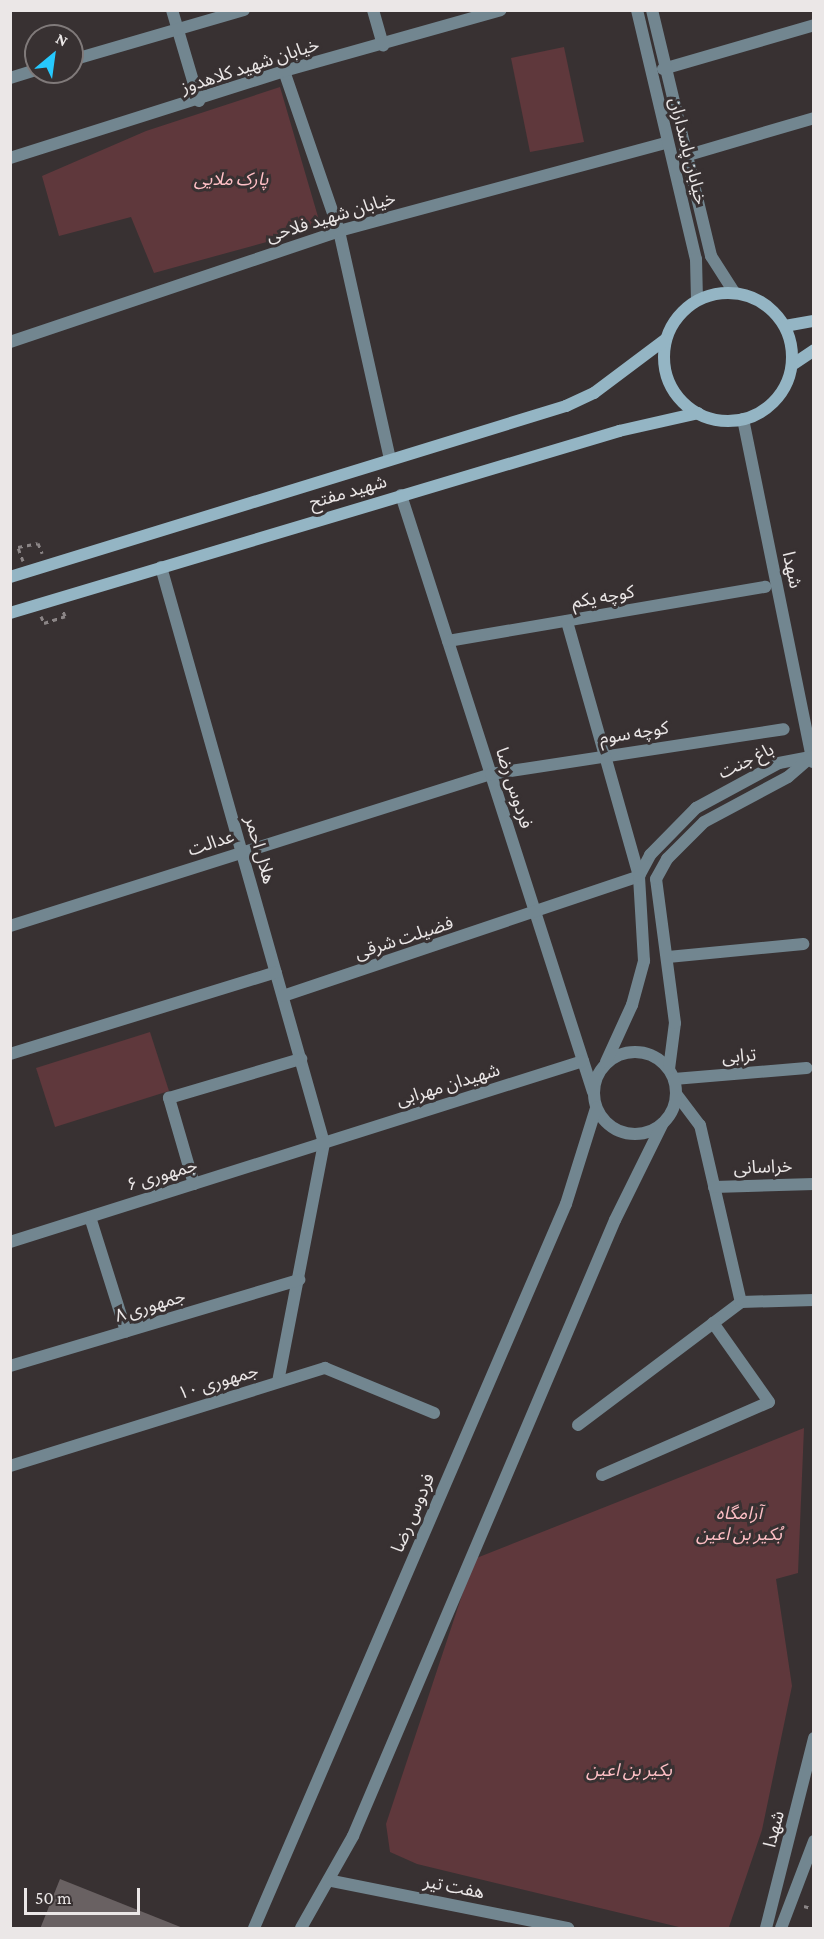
<!DOCTYPE html>
<meta charset="utf-8">
<style>
body{margin:0}
#map{position:relative;width:824px;height:1939px;overflow:hidden;background:#383132;font-family:"Crimson Pro","Noto Sans Arabic",serif}
div>[style]{position:absolute}
[style*='--x']{left:calc(var(--x)*1px);top:calc(var(--y)*1px);width:calc(var(--w)*1px);rotate:calc(var(--a)*1deg)}
.green>*{inset:0;background:#5f383c}
.building>*{inset:0;background:#696162}
.path>*{height:3px;margin-top:-1.5px;transform-origin:0;background:repeating-linear-gradient(90deg,#8b8586 0 4.5px,transparent 0 9px)}
.minor>*{height:12px;margin:-6px;padding:0 6px;transform-origin:6px;border-radius:6px;background:#728690}
.tertiary>*{height:12px;margin:-6px;padding:0 6px;transform-origin:6px;border-radius:6px;background:#728690}
.tertiary>.ring{margin:-6px;padding:0;box-sizing:content-box;background:none;border:12px solid #728690;border-radius:50%}
.secondary>*{height:12px;margin:-6px;padding:0 6px;transform-origin:6px;border-radius:6px;background:#94b5c4}
.secondary>.ring{margin:-6px;padding:0;box-sizing:content-box;background:none;border:12px solid #94b5c4;border-radius:50%}
span{translate:-50% -50%;white-space:nowrap;text-align:center;line-height:1.15;-webkit-text-stroke:6px #383132;paint-order:stroke}
.street-label{font-size:18px;color:#ebe7e7}
.park-label{font-size:18px;color:#febfc5;font-style:italic}
.frame{position:absolute;inset:0;border:12px solid #ebe7e7;pointer-events:none}
.north{position:absolute;left:24px;top:24px;width:60px;height:60px;box-sizing:border-box;background:#383132;border:2px solid #807a7a;border-radius:50%;rotate:29deg;font-size:16px;font-weight:700;line-height:24px;text-align:center;color:#ebe7e7}
.north::after{content:'';display:block;margin:auto;width:21px;height:27px;background:#26c9fe;clip-path:polygon(50% 0,100% 100%,50% 72%,0 100%)}
.scale{position:absolute;left:24px;top:1888px;width:116px;height:27px;box-sizing:border-box;border:3px solid #ebe7e7;border-top:0;padding-left:8px;font-size:18px;line-height:21px;white-space:nowrap;color:#ebe7e7;-webkit-text-stroke:4px #383132;paint-order:stroke}
</style>
<div id="map">
<div class="green">
<i style="clip-path:polygon(564px 47px,584px 142px,530px 152px,511px 58px)"></i>
<i style="clip-path:polygon(280px 87px,321px 227px,154px 273px,131px 217px,59px 236px,42px 176px,146px 131px)"></i>
<i style="clip-path:polygon(150px 1032px,169px 1091px,55px 1127px,36px 1068px)"></i>
<i style="clip-path:polygon(804px 1428px,798px 1573px,776px 1579px,792px 1686px,762px 1830px,729px 1927px,683px 1928px,417px 1864px,390px 1852px,386px 1824px,474px 1559px)"></i>
</div>
<div class="building">
<i style="clip-path:polygon(60px 1879px,183px 1928px,183px 1929px,40px 1929px)"></i>
</div>
<div class="path">
<i style="--x:23;--y:561;--w:15;--a:-110"></i>
<i style="--x:18;--y:547;--w:20;--a:-11"></i>
<i style="--x:38;--y:543;--w:11;--a:68"></i>
<i style="--x:41;--y:616;--w:8;--a:67"></i>
<i style="--x:44;--y:623;--w:22;--a:-18"></i>
<i style="--x:65;--y:616;--w:5;--a:-112"></i>
<i style="--x:804;--y:1906;--w:10;--a:17"></i>
</div>
<div class="minor">
<i style="--x:172;--y:10;--w:95;--a:73.5"></i>
<i style="--x:373;--y:10;--w:37;--a:74"></i>
<i style="--x:72;--y:60;--w:179;--a:-16.2"></i>
<i style="--x:663;--y:69;--w:157;--a:-16.2"></i>
<i style="--x:284;--y:71;--w:169;--a:71"></i>
<i style="--x:339;--y:231;--w:234;--a:77.4"></i>
<i style="--x:10;--y:78;--w:27;--a:-17"></i>
<i style="--x:10;--y:158;--w:287;--a:-17.6"></i>
<i style="--x:284;--y:71;--w:225;--a:-15.7"></i>
<i style="--x:10;--y:342;--w:347;--a:-18.6"></i>
<i style="--x:339;--y:231;--w:339;--a:-15.1"></i>
<i style="--x:401;--y:495;--w:627;--a:72.17"></i>
<i style="--x:161;--y:567;--w:599;--a:74.2"></i>
<i style="--x:324;--y:1143;--w:243;--a:100.9"></i>
<i style="--x:448;--y:641;--w:322;--a:-9.7"></i>
<i style="--x:10;--y:926;--w:504;--a:-17.54"></i>
<i style="--x:491;--y:774;--w:296;--a:-8.7"></i>
<i style="--x:668;--y:957;--w:136;--a:-5.5"></i>
<i style="--x:283;--y:996;--w:376;--a:-18.6"></i>
<i style="--x:639;--y:876;--w:265;--a:-105.8"></i>
<i style="--x:10;--y:1054;--w:278;--a:-17.1"></i>
<i style="--x:674;--y:1079;--w:133;--a:-4.7"></i>
<i style="--x:677;--y:1095;--w:38;--a:53"></i>
<i style="--x:700;--y:1125;--w:182;--a:77"></i>
<i style="--x:194;--y:1184;--w:90;--a:-106.2"></i>
<i style="--x:169;--y:1098;--w:138;--a:-16.5"></i>
<i style="--x:714;--y:1187;--w:100;--a:-1.7"></i>
<i style="--x:90;--y:1217;--w:120;--a:72.5"></i>
<i style="--x:10;--y:1242;--w:601;--a:-17.53"></i>
<i style="--x:10;--y:1366;--w:302;--a:-16.6"></i>
<i style="--x:578;--y:1425;--w:204;--a:-37"></i>
<i style="--x:741;--y:1302;--w:73;--a:-1.6"></i>
<i style="--x:10;--y:1466;--w:330;--a:-17.3"></i>
<i style="--x:325;--y:1368;--w:118;--a:22.4"></i>
<i style="--x:602;--y:1475;--w:182;--a:-23.6"></i>
<i style="--x:769;--y:1402;--w:97;--a:-125.3"></i>
<i style="--x:332;--y:1881;--w:241;--a:11.3"></i>
</div>
<div class="tertiary">
<i style="--x:637;--y:10;--w:256;--a:76.7"></i>
<i style="--x:696;--y:259;--w:41;--a:88.6"></i>
<i style="--x:652;--y:10;--w:253;--a:76.5"></i>
<i style="--x:711;--y:256;--w:43;--a:57.4"></i>
<i style="--x:685;--y:156;--w:134;--a:-16.4"></i>
<i style="--x:743;--y:419;--w:350;--a:78.5"></i>
<i class="ring" style="left:594px;top:1052px;width:70px;height:70px"></i>
<i style="--x:606;--y:1062;--w:63;--a:-65.5"></i>
<i style="--x:632;--y:1005;--w:46;--a:-74.7"></i>
<i style="--x:644;--y:961;--w:85;--a:-93.4"></i>
<i style="--x:639;--y:876;--w:24;--a:-62"></i>
<i style="--x:650;--y:855;--w:66;--a:-45.6"></i>
<i style="--x:696;--y:808;--w:94;--a:-28.5"></i>
<i style="--x:779;--y:763;--w:36;--a:-11"></i>
<i style="--x:669;--y:1069;--w:46;--a:-82.6"></i>
<i style="--x:675;--y:1023;--w:145;--a:-97.5"></i>
<i style="--x:656;--y:879;--w:23;--a:-61"></i>
<i style="--x:667;--y:859;--w:52;--a:-45"></i>
<i style="--x:704;--y:822;--w:95;--a:-28.2"></i>
<i style="--x:788;--y:777;--w:30;--a:-41"></i>
<i style="--x:254;--y:1928;--w:788;--a:-66.69"></i>
<i style="--x:566;--y:1204;--w:101;--a:-72.6"></i>
<i style="--x:301;--y:1928;--w:106;--a:-60.5"></i>
<i style="--x:353;--y:1836;--w:669;--a:-66.96"></i>
<i style="--x:615;--y:1220;--w:108;--a:-63.7"></i>
<i style="--x:766;--y:1928;--w:196;--a:-75.8"></i>
<i style="--x:781;--y:1928;--w:93;--a:-69.2"></i>
</div>
<div class="secondary">
<i class="ring" style="left:664px;top:293px;width:116px;height:116px"></i>
<i style="--x:785;--y:326;--w:29;--a:-10"></i>
<i style="--x:792;--y:365;--w:27;--a:-34"></i>
<i style="--x:10;--y:577;--w:582;--a:-17.1"></i>
<i style="--x:566;--y:406;--w:31;--a:-25"></i>
<i style="--x:594;--y:393;--w:90;--a:-36.9"></i>
<i style="--x:10;--y:613;--w:636;--a:-16.64"></i>
<i style="--x:619;--y:431;--w:81;--a:-12.8"></i>
</div>
<div class="street-label">
<span style="left:250px;top:66px;rotate:-18deg">خیابان شهید کلاهدوز</span>
<span style="left:688px;top:151px;rotate:76deg">خیابان پاسداران</span>
<span style="left:331px;top:217px;rotate:-17deg">خیابان شهید فلاحی</span>
<span style="left:348px;top:492px;rotate:-16deg">شهید مفتح</span>
<span style="left:792px;top:570px;rotate:78deg">شهدا</span>
<span style="left:603px;top:597px;rotate:-10deg">کوچه یکم</span>
<span style="left:634px;top:733px;rotate:-9deg">کوچه سوم</span>
<span style="left:746px;top:761px;rotate:-26deg">باغ جنت</span>
<span style="left:514px;top:788px;rotate:72deg">فردوس رضا</span>
<span style="left:211px;top:843px;rotate:-18deg">عدالت</span>
<span style="left:260px;top:850px;rotate:74deg">هلال احمر</span>
<span style="left:404px;top:938px;rotate:-18deg">فضیلت شرقی</span>
<span style="left:739px;top:1056px;rotate:-4deg">ترابی</span>
<span style="left:448px;top:1085px;rotate:-17deg">شهیدان مهرابی</span>
<span style="left:763px;top:1167px;rotate:-2deg">خراسانی</span>
<span style="left:162px;top:1175px;rotate:-17deg">جمهوری ۶</span>
<span style="left:150px;top:1306px;rotate:-17deg">جمهوری ۸</span>
<span style="left:218px;top:1382px;rotate:-17deg">جمهوری ۱۰</span>
<span style="left:413px;top:1513px;rotate:-67deg">فردوس رضا</span>
<span style="left:774px;top:1829px;rotate:-75deg">شهدا</span>
<span style="left:454px;top:1887px;rotate:11deg">هفت تیر</span>
</div>
<div class="park-label">
<span style="left:231px;top:179px">پارک ملایی</span>
<span style="left:739px;top:1524px">آرامگاه<br>بُکیر بن اعین</span>
<span style="left:629px;top:1770px">بکیر بن اعین</span>
</div>
<div class="frame"></div>
<div class="north">N</div>
<div class="scale">50 m</div>
</div>
